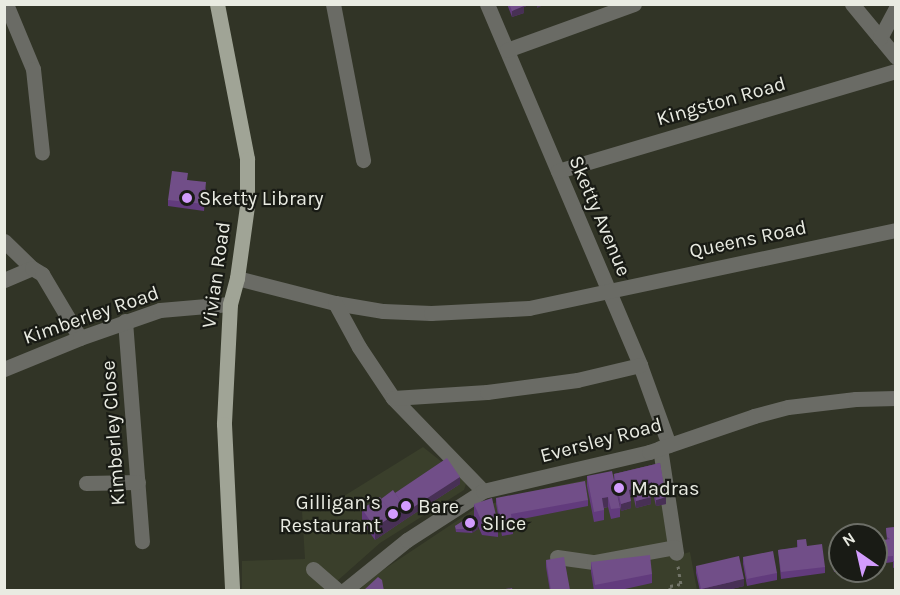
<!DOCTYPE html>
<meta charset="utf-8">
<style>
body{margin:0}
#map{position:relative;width:900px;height:595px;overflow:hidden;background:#313426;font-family:Karla,sans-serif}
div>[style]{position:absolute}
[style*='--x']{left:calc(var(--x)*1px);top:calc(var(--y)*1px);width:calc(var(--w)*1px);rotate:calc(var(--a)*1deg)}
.built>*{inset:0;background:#3a3f2b}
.path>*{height:3px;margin-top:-1.5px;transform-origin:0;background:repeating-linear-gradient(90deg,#727468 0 3px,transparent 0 7.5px)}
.minor>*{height:15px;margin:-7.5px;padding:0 7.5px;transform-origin:7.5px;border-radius:7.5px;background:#6a6b65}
.major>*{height:15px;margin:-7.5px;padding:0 7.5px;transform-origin:7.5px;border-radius:7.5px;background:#a0a496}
.wall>*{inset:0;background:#623b7d}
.shaded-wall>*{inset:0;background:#483055}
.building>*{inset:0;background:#714e88}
.dots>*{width:16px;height:16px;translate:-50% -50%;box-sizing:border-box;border:3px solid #191b15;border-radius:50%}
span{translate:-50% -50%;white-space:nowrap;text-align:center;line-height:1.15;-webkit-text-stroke:4.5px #191b15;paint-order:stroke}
.street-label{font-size:20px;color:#e9ebe2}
.poi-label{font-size:20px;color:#e9ebe2}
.left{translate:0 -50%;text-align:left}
.right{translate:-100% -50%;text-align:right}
.frame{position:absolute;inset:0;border:6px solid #e9ebe2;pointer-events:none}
.north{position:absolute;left:828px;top:523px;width:60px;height:60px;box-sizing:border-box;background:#191b15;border:2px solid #6c6e67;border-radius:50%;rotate:326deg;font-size:16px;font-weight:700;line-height:24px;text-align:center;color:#e9ebe2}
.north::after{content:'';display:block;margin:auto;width:21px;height:27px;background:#d29cfd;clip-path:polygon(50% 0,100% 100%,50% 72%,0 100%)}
</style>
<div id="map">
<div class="built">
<i style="clip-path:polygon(423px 447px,462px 478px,466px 484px,464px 490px,380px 543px,327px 590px,242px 590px,242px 561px,305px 559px,302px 511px,347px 510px,342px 499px,344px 496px)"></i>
<i style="clip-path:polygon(665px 463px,679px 555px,690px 552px,697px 590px,359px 590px,377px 574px,473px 510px,524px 493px)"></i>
</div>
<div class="path">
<i style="--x:678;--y:566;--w:24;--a:81"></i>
<i style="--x:670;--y:590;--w:4;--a:-90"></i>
<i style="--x:670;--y:586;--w:11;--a:-10"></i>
</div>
<div class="minor">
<i style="--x:6;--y:4;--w:70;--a:67.4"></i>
<i style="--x:33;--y:69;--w:84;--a:83.9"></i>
<i style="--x:333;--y:4;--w:159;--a:79.1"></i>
<i style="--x:487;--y:4;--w:392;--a:67"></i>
<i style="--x:640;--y:365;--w:85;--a:70.1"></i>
<i style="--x:852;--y:4;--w:69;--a:50.3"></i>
<i style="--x:880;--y:38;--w:34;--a:-62"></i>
<i style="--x:507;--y:50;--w:135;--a:-19.9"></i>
<i style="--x:558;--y:171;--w:352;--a:-16.5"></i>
<i style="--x:4;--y:241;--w:39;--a:44"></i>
<i style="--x:237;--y:278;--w:101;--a:14.3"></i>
<i style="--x:335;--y:303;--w:49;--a:9.5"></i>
<i style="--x:383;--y:311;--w:48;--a:2.4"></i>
<i style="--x:431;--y:313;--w:98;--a:-2.9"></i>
<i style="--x:529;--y:308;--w:375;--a:-12"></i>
<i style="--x:4;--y:280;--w:30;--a:-23"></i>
<i style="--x:32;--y:268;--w:12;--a:31"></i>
<i style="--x:42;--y:274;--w:74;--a:59.3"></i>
<i style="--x:335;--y:303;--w:50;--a:61.4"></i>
<i style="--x:359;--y:347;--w:61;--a:56.3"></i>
<i style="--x:393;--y:398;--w:129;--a:45.9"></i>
<i style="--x:125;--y:321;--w:221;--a:85.6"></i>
<i style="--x:4;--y:369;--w:82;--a:-22.2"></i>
<i style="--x:80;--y:338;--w:85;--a:-19.3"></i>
<i style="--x:160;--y:310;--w:70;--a:-4.9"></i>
<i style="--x:393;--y:398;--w:94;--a:-3.7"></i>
<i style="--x:487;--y:392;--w:91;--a:-7.6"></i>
<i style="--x:577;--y:380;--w:65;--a:-13.4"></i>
<i style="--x:660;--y:448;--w:106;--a:81.3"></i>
<i style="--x:86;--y:483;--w:52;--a:-1.1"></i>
<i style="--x:557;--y:557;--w:37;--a:8"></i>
<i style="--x:594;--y:562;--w:82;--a:-10.5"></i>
<i style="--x:313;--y:569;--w:32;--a:41"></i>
<i style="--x:345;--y:590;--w:80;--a:-38.9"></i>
<i style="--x:407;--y:540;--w:90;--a:-32.8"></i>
<i style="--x:483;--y:491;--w:171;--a:-13.2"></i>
<i style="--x:649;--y:452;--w:111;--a:-18.9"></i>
<i style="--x:754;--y:416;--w:35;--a:-15"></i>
<i style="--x:788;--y:407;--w:68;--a:-6.7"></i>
<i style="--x:856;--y:399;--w:40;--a:-1.4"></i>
</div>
<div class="major">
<i style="--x:217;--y:4;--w:158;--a:79"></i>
<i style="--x:247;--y:159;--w:47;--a:90"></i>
<i style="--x:247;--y:206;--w:73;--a:97.9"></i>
<i style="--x:237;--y:278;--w:27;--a:105"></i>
<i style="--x:230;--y:304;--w:120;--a:92.9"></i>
<i style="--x:224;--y:424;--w:166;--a:87.2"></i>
</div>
<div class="wall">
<i style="clip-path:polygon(507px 4px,531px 4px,524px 7px,524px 13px,512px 17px)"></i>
<i style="clip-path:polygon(188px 180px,206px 189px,204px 211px,168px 206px,168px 200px)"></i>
<i style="clip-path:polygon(660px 463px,666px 504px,656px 506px,652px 489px,650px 490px,651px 504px,636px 508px,633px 495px,630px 496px,631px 508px,621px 511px,616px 490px,620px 508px,620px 517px,611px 519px,608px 507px,604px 508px,604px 520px,594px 522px,587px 486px,587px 476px,614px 480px,614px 474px)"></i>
<i style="clip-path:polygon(460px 484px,406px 519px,375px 540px,362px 522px,362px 509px,395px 493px)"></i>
<i style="clip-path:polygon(496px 498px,588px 500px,588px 506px,512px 521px,513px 534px,502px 536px,496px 504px)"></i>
<i style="clip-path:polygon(474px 504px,498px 524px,498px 537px,482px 535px,478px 526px,478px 529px,472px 533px,456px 532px,455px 526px,474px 517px)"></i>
<i style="clip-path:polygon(896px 527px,896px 567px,893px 568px,893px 562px,879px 564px,879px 568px,876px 568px,876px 535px,877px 541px,887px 540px,886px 528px)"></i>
<i style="clip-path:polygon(797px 540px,807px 546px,825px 567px,825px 573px,781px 579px,778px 550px,797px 548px)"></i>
<i style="clip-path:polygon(840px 543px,840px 571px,841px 571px,834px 572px,831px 544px)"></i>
<i style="clip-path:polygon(743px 557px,777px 573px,777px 580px,747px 586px,743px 564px)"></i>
<i style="clip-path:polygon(546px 560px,570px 590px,550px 591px,546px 567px)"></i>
<i style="clip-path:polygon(591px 562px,652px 574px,652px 583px,616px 591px,594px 591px,591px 572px)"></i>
<i style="clip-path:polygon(696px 566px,744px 586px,723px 591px,700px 591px,696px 573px)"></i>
</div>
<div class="shaded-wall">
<i style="clip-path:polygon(522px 4px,531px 4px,524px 7px,524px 13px,512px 17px,512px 11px)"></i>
<i style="clip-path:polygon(537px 4px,546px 4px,537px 8px)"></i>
<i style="clip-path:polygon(460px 477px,460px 484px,406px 519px,375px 540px,375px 528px,393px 515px,406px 509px)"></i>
<i style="clip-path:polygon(652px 482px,652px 489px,648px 490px,648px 483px)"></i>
<i style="clip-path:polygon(633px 488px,633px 495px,629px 496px,629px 490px)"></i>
<i style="clip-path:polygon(608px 497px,608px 507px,602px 508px,602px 498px)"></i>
<i style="clip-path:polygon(651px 497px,651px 504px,636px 508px,636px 501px)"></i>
<i style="clip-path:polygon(666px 497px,666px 504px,656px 506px,656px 500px)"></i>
<i style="clip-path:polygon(631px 501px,631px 508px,621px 511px,621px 504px)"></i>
<i style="clip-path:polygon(478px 525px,478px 529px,472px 533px,472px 529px)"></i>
<i style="clip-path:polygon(744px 579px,744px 586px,723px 591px,701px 591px,701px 589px)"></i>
</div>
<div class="building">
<i style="clip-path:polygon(509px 4px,524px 4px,524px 6px,512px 11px)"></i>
<i style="clip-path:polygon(172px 171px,188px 173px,187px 180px,206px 182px,204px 204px,168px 200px)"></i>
<i style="clip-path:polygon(447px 458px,460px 477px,406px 512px,406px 509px,395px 493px)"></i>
<i style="clip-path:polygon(660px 463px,666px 497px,656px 500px,652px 482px,648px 483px,651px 497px,636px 501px,633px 488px,629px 490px,631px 501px,621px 504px,614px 474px)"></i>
<i style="clip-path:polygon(612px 471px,620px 508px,611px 509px,608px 497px,602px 498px,604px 510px,594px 512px,587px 476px)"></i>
<i style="clip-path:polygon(585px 481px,588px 500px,511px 514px,513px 527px,502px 529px,496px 498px)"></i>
<i style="clip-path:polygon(393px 490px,406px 509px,393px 518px,393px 515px,381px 499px)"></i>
<i style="clip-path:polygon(380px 497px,393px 515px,375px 528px,362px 509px)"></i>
<i style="clip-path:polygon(492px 498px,498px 524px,482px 522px,474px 504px)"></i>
<i style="clip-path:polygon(472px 515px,478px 525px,472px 529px,456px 529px,455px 526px)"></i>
<i style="clip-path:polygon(896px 527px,896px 561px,893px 561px,893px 556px,879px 557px,879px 561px,876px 562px,876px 535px,869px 535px,876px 534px,877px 541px,890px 539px,887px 537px,886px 528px)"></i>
<i style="clip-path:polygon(806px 539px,807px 546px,822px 544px,825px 567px,781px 572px,778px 550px,798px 547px,797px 540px)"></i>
<i style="clip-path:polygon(840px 543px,840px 564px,834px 565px,831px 544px)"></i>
<i style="clip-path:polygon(773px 551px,777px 573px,747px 579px,743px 557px)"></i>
<i style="clip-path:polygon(650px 555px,652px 574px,595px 585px,591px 562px)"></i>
<i style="clip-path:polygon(739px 556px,744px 579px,701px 589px,696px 566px)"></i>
<i style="clip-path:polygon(564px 557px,570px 590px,551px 591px,546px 560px)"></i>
<i style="clip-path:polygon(378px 577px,382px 580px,384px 591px,363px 591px)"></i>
<i style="clip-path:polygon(512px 588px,513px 591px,493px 591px)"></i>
</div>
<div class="dots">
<i style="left:187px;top:198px;background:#d29cfd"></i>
<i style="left:619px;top:488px;background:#d29cfd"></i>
<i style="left:406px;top:506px;background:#d29cfd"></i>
<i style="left:393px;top:514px;background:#d29cfd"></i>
<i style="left:470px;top:523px;background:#d29cfd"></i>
</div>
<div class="street-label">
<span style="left:721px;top:101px;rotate:-16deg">Kingston Road</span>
<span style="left:600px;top:216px;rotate:67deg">Sketty Avenue</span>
<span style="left:748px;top:239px;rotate:-12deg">Queens Road</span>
<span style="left:216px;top:275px;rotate:-82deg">Vivian Road</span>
<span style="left:91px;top:315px;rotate:-19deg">Kimberley Road</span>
<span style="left:113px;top:433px;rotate:-94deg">Kimberley Close</span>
<span style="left:601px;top:440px;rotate:-15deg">Eversley Road</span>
</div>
<div class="poi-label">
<span class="left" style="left:199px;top:198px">Sketty Library</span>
<span class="left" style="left:631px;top:488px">Madras</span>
<span class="right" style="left:381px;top:514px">Gilligan’s<br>Restaurant</span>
<span class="left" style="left:418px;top:506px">Bare</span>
<span class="left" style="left:482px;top:523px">Slice</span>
</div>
<div class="frame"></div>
<div class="north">N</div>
</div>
